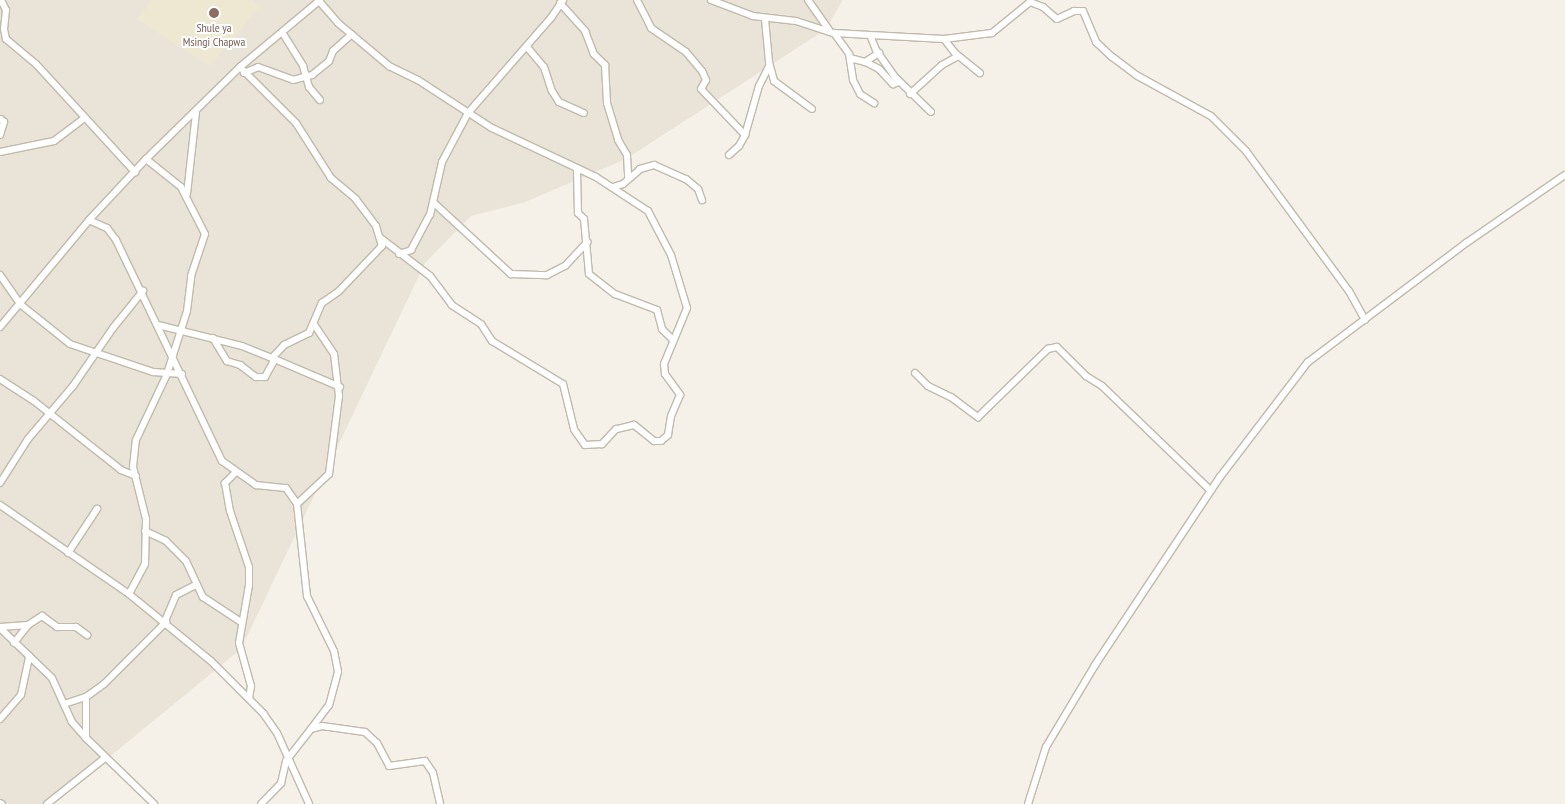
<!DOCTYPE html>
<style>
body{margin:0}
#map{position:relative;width:1565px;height:804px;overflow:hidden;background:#f5f1e9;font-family:"PT Sans Narrow",sans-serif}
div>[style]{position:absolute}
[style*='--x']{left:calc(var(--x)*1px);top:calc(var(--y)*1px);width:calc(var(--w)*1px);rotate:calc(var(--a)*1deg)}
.residential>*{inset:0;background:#e9e4d7}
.education>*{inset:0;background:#eee7d2}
.roads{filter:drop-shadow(1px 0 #c1baab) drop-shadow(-1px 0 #c1baab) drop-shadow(0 1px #c1baab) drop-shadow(0 -1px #c1baab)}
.minor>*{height:6px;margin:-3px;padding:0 3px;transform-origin:3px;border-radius:3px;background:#fff}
.dots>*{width:14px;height:14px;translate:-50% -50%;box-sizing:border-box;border:2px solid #fff;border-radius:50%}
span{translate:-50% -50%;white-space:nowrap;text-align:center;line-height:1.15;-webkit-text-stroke:4px #fff;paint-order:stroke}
.education-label{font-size:12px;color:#785e54}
</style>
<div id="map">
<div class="residential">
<i style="clip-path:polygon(0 0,843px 0,825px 30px,626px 159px,525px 202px,471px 216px,425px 263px,241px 649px,52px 804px,0 804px)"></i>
</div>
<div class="education">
<i style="clip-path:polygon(152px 0,252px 0,260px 6px,210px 66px,137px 19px)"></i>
</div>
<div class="roads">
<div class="minor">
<i style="--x:1;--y:0;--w:11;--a:63"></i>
<i style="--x:6;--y:10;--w:19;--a:96"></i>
<i style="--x:4;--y:29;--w:10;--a:79"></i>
<i style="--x:6;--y:39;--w:39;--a:40"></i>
<i style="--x:36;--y:64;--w:147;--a:47.5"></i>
<i style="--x:637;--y:0;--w:31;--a:63"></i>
<i style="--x:651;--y:28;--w:42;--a:34.4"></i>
<i style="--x:686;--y:52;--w:25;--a:50"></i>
<i style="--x:702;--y:71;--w:10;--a:66"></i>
<i style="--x:706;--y:80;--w:10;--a:119"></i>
<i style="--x:701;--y:89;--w:64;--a:46.3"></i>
<i style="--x:711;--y:0;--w:45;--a:20.9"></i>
<i style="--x:753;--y:16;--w:43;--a:6.6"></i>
<i style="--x:796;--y:21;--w:40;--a:18"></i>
<i style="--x:834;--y:33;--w:110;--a:3.1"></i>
<i style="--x:944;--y:39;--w:48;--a:-7.1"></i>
<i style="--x:992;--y:33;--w:49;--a:-39.2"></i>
<i style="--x:1030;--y:2;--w:14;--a:21"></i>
<i style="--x:1043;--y:7;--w:18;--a:41"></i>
<i style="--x:1057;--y:19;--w:19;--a:-25"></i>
<i style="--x:1074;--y:11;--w:9;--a:0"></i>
<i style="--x:1083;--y:11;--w:34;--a:67"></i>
<i style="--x:1096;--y:42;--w:21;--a:43"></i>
<i style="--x:1111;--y:56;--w:31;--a:37"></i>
<i style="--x:1136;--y:75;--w:85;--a:28.7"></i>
<i style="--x:1211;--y:116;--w:49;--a:45"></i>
<i style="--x:1246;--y:151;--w:174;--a:53.7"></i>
<i style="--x:1349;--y:291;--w:33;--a:61"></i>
<i style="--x:808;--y:0;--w:37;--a:55"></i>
<i style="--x:319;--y:1;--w:29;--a:49"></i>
<i style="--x:338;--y:23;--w:67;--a:40.1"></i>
<i style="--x:389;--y:66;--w:32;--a:26"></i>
<i style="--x:418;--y:80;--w:88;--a:33"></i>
<i style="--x:492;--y:128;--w:115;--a:25.2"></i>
<i style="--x:596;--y:177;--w:62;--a:33.2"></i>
<i style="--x:648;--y:211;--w:50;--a:62.4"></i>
<i style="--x:671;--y:255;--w:55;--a:73.2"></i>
<i style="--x:687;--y:308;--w:61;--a:112.3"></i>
<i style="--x:664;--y:364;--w:10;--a:84"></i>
<i style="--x:665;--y:374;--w:26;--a:54"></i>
<i style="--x:680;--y:395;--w:23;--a:113"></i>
<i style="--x:671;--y:416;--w:19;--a:99"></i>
<i style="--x:668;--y:435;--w:9;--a:139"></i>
<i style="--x:661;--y:441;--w:7;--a:180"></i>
<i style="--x:654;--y:441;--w:26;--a:-141"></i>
<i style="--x:634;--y:425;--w:18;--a:167"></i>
<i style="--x:616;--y:429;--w:21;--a:133"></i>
<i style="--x:602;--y:444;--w:17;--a:177"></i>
<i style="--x:585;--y:445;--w:19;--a:-125"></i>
<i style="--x:574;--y:429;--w:46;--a:-103.7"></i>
<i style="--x:563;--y:384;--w:83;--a:-148.8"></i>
<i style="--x:492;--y:341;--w:20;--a:-123"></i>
<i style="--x:481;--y:324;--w:35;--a:-147"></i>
<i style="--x:452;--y:305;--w:36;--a:-127"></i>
<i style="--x:430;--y:276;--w:61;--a:-142.4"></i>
<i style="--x:560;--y:3;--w:38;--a:48"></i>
<i style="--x:585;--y:31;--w:25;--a:69"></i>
<i style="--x:594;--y:54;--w:16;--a:45"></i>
<i style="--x:605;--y:65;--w:38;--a:87"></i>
<i style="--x:607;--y:103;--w:39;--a:73"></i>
<i style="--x:618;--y:140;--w:17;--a:59"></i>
<i style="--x:627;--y:155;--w:22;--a:87"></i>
<i style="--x:765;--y:19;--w:43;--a:84.7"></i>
<i style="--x:769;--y:62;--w:20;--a:75"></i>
<i style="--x:774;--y:81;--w:47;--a:36.4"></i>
<i style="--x:282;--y:32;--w:40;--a:58"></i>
<i style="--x:303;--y:66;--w:22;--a:74"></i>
<i style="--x:309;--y:87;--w:17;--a:50"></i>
<i style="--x:834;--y:33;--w:26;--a:54"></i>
<i style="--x:849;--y:54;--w:26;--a:81"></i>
<i style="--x:853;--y:80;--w:16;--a:63"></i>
<i style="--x:860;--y:94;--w:17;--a:33"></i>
<i style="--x:870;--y:35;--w:16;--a:68"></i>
<i style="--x:876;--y:50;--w:33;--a:55"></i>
<i style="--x:895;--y:77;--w:50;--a:44.2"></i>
<i style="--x:944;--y:39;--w:18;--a:52"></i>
<i style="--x:955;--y:53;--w:32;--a:39"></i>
<i style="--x:527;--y:47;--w:26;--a:50"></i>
<i style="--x:544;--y:67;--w:25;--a:72"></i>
<i style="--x:552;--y:91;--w:13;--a:58"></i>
<i style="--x:559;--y:102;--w:27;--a:24"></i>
<i style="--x:850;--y:58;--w:16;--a:15"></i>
<i style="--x:865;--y:62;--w:17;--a:-33"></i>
<i style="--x:866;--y:62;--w:15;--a:28"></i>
<i style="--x:879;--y:69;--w:21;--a:47"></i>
<i style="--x:893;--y:84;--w:6;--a:-18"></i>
<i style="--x:244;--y:73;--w:15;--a:-23"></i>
<i style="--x:258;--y:67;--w:37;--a:20"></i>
<i style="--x:293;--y:80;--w:20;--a:-15"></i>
<i style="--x:312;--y:75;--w:22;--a:-39"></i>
<i style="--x:329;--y:61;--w:11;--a:-68"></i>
<i style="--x:333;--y:51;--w:25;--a:-42"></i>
<i style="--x:910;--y:94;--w:43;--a:-42.2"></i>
<i style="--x:942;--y:65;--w:18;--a:-29"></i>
<i style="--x:0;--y:135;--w:14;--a:-73"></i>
<i style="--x:4;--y:122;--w:4;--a:-135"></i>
<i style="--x:0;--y:152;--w:55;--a:-11.5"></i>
<i style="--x:54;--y:141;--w:38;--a:-37"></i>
<i style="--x:729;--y:155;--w:13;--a:-42"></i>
<i style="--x:739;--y:146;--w:13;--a:-61"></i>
<i style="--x:745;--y:135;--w:51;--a:-74.1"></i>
<i style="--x:759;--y:86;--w:22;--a:-63"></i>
<i style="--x:577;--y:170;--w:43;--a:88.7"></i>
<i style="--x:578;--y:213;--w:8;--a:45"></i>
<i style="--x:584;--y:219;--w:55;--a:84.8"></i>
<i style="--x:589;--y:274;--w:33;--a:38"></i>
<i style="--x:615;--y:294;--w:45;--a:20.9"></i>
<i style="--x:657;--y:310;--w:20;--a:75"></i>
<i style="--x:662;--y:329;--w:16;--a:45"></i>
<i style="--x:613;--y:187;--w:10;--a:-17"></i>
<i style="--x:623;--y:184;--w:23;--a:-41"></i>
<i style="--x:640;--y:169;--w:15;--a:-16"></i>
<i style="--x:654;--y:165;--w:35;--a:24"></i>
<i style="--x:686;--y:179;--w:16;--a:40"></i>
<i style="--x:698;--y:189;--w:12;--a:70"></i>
<i style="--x:187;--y:194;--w:82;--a:-83.7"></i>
<i style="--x:434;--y:203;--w:105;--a:42.7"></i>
<i style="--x:511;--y:274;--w:36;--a:2"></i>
<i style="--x:547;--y:275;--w:20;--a:-27"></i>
<i style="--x:565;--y:266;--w:33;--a:-47"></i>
<i style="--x:89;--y:220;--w:20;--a:24"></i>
<i style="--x:107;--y:228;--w:15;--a:53"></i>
<i style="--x:116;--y:240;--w:245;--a:64.4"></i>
<i style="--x:222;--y:461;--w:42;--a:35.2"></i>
<i style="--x:256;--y:485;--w:30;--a:6"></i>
<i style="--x:286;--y:488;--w:19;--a:55"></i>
<i style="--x:297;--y:504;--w:93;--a:83.8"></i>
<i style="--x:307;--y:596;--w:61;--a:63.9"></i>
<i style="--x:334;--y:651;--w:21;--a:79"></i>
<i style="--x:338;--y:672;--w:34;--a:105"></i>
<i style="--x:329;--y:705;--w:30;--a:127"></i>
<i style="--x:399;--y:254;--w:13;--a:-18"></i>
<i style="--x:411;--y:250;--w:40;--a:-62"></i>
<i style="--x:430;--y:215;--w:54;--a:-77.2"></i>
<i style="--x:442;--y:162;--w:55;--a:-62"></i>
<i style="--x:468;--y:113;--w:126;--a:-48.9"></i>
<i style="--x:551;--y:18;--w:22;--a:-56"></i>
<i style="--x:0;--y:275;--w:35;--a:55"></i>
<i style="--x:20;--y:304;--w:64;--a:38.7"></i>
<i style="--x:70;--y:344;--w:88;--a:18.6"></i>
<i style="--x:153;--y:372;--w:29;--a:4"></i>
<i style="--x:158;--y:325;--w:87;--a:14"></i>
<i style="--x:242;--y:346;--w:32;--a:22"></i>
<i style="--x:272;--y:358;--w:18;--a:-47"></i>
<i style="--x:284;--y:345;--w:28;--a:-26"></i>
<i style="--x:309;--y:333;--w:33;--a:-67"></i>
<i style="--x:322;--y:303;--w:21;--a:-35"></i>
<i style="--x:339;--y:291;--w:62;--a:-46.3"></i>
<i style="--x:382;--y:246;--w:21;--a:-107"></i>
<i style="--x:376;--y:226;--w:34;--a:-127"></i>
<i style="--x:356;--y:199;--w:33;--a:-140"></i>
<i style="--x:331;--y:178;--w:65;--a:-122.5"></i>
<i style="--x:296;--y:123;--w:79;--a:-135"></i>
<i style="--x:0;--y:327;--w:139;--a:-50.2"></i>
<i style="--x:89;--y:220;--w:83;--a:-46.9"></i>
<i style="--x:146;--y:159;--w:132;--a:-44.4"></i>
<i style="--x:240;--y:67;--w:104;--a:-39.9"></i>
<i style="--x:213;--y:338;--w:27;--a:59"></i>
<i style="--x:227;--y:361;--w:14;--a:17"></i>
<i style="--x:240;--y:365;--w:20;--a:37"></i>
<i style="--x:256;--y:377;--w:9;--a:0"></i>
<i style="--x:265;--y:377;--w:18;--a:-61"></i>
<i style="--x:272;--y:358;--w:74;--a:23.1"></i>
<i style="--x:915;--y:373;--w:18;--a:45"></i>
<i style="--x:928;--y:386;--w:25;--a:26"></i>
<i style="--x:951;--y:397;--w:34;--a:37"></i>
<i style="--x:978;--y:417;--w:98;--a:-44.2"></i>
<i style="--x:1048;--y:349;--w:9;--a:-13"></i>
<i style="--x:1057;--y:347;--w:41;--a:45"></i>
<i style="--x:1086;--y:376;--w:19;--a:32"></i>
<i style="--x:1102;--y:386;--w:151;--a:43.9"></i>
<i style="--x:0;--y:379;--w:40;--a:32.9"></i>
<i style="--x:34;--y:401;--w:111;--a:38.4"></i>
<i style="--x:121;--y:470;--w:16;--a:22"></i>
<i style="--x:236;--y:472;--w:16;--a:135"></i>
<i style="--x:225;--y:483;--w:28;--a:80"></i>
<i style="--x:230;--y:511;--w:59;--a:71.3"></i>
<i style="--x:249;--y:567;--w:18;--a:90"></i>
<i style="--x:249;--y:585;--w:59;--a:99.8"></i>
<i style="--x:239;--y:643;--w:45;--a:74.4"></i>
<i style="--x:251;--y:686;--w:13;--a:99"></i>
<i style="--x:0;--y:483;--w:52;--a:-57.5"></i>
<i style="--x:28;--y:439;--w:70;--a:-49.7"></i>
<i style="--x:73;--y:386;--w:70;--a:-55.4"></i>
<i style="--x:113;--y:328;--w:48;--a:-51"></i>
<i style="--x:297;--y:504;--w:44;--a:-43.2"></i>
<i style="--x:329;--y:474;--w:79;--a:-82.7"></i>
<i style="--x:339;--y:396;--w:42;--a:-96.8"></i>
<i style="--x:334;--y:354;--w:36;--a:-124"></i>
<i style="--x:0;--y:505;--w:157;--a:34.6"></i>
<i style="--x:129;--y:594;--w:106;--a:39.3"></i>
<i style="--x:211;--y:661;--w:74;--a:45"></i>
<i style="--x:263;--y:713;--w:24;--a:55"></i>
<i style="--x:277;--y:733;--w:78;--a:65.7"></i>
<i style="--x:145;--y:531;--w:23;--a:25"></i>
<i style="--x:166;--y:541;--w:28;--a:45"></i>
<i style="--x:186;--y:561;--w:40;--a:65"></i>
<i style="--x:203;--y:597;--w:45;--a:33.3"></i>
<i style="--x:68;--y:553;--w:53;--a:-56.6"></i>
<i style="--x:129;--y:594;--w:34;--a:-62"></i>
<i style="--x:145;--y:564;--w:45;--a:-88.7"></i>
<i style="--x:146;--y:519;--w:54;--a:-104"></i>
<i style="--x:133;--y:467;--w:27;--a:-84"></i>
<i style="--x:136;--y:440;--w:73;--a:-64.8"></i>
<i style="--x:167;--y:374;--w:66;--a:-72.4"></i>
<i style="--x:187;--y:311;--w:35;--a:-83"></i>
<i style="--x:191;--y:276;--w:44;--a:-71.6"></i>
<i style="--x:205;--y:234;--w:53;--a:-117.1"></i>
<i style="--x:181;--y:187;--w:45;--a:-141.3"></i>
<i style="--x:165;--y:621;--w:28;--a:-67"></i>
<i style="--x:176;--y:595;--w:22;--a:-27"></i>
<i style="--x:0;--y:627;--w:28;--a:-4"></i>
<i style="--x:0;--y:628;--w:72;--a:43.9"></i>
<i style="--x:52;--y:678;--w:48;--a:65.6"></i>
<i style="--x:72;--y:722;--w:21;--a:49"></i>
<i style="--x:86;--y:738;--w:95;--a:44.1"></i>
<i style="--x:14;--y:643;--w:23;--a:-52"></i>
<i style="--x:28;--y:625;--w:17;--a:-33"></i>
<i style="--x:42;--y:616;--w:19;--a:36"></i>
<i style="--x:57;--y:627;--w:19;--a:0"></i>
<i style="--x:76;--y:627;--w:14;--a:36"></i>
<i style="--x:64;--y:704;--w:23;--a:-18"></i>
<i style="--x:86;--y:697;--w:22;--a:-36"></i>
<i style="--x:104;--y:684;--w:88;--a:-45"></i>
<i style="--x:0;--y:719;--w:32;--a:-49"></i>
<i style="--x:21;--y:695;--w:40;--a:-78"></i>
<i style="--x:86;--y:738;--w:41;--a:-90"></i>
<i style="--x:0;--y:803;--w:2;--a:27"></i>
<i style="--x:47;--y:804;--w:75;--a:-38.5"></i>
<i style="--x:261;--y:804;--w:29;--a:-46"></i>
<i style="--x:281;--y:783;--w:23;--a:-77"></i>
<i style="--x:286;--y:761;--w:41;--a:-52"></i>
<i style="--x:311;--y:729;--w:11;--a:-15"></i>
<i style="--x:322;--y:726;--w:43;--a:7.9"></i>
<i style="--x:365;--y:732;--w:16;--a:43"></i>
<i style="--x:377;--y:743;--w:26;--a:62"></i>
<i style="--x:389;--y:766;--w:36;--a:-8"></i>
<i style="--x:425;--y:761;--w:14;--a:56"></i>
<i style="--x:433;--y:773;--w:32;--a:77"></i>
<i style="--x:1028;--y:804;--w:60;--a:-72.5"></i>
<i style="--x:1046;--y:747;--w:96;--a:-59.1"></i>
<i style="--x:1095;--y:665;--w:226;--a:-56.4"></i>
<i style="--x:1220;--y:477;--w:145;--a:-52.6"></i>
<i style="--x:1308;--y:362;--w:198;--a:-37"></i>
<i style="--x:1466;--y:243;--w:120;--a:-34.5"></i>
</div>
</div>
<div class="dots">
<i style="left:214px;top:13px;background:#8d6e63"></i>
</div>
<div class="education-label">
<span style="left:214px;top:35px">Shule ya<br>Msingi Chapwa</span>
</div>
</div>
